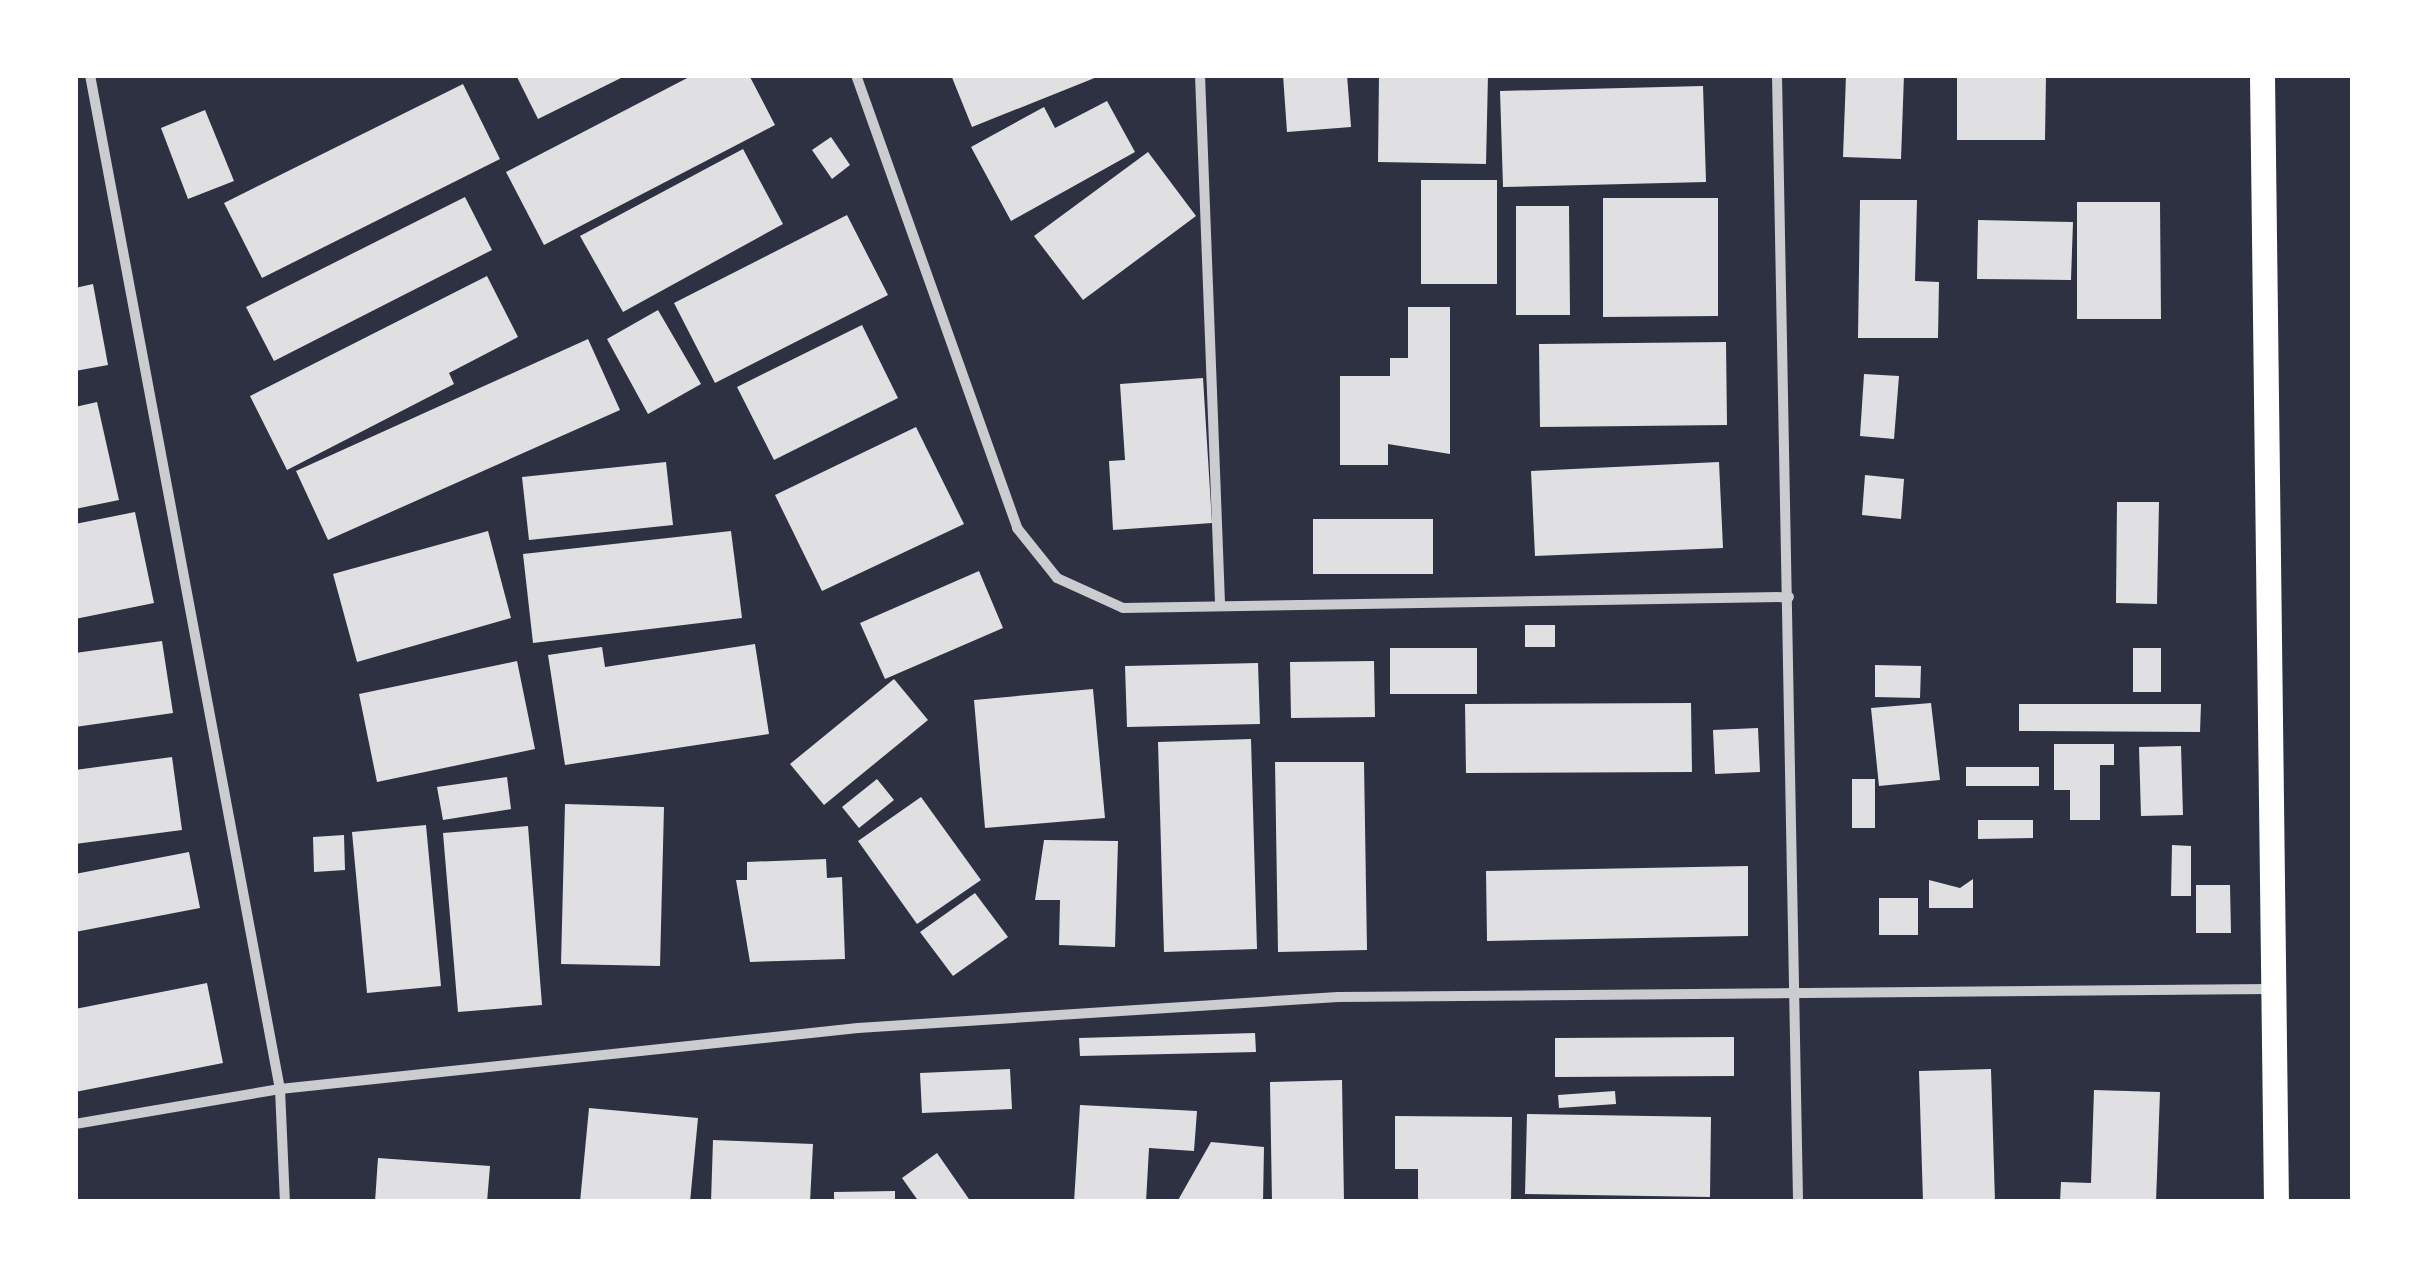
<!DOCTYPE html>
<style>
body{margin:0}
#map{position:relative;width:2428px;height:1277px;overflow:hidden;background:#2d3142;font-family:"Public Sans",sans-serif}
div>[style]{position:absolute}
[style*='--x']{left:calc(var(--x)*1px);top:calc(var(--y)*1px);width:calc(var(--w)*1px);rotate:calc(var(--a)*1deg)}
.building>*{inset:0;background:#e0e0e3}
.minor>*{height:10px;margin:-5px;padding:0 5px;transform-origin:5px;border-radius:5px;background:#caccd0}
.primary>*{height:25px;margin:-12.5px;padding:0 12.5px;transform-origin:12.5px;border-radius:12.5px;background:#fff}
span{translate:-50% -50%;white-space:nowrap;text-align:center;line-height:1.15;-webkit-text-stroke:9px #fff;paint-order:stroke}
.frame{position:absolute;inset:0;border:78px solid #fff;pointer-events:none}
</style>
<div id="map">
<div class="building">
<i style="clip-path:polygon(516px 75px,627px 75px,538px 119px)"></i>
<i style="clip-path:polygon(693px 75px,749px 75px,775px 125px,544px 245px,506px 172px)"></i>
<i style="clip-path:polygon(951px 75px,1102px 75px,972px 127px)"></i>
<i style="clip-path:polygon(1283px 75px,1347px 75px,1351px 127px,1287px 132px)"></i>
<i style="clip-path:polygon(1379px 75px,1488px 75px,1486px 164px,1378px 162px)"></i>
<i style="clip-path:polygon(1846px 75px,1904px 75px,1901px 159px,1843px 157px)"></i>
<i style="clip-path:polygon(1957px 75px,2046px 75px,2045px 140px,1957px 140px)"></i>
<i style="clip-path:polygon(463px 84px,500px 159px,262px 278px,224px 203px)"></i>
<i style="clip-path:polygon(1703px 86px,1706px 182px,1503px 187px,1500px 91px)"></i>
<i style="clip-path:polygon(1107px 101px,1135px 152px,1011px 221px,971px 147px,1044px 107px,1055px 128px)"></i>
<i style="clip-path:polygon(205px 110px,234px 181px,188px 199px,161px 128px)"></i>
<i style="clip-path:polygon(831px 137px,850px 165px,832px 179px,812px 150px)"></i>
<i style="clip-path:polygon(743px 149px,783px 224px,623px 312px,580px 236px)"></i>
<i style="clip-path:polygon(1148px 152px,1196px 216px,1083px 300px,1034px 236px)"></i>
<i style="clip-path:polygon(1421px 180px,1497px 180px,1497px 284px,1421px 284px)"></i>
<i style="clip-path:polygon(465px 197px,492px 250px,274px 361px,246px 307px)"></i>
<i style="clip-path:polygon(1603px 198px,1718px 198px,1718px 316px,1603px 317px)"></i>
<i style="clip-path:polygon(1860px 200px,1917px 200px,1915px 281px,1939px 282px,1938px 338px,1858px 338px)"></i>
<i style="clip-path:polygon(2077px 202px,2160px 202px,2161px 319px,2077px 319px)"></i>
<i style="clip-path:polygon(1516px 206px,1569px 206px,1570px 315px,1516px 315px)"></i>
<i style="clip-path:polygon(847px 215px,888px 295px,715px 383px,674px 303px)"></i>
<i style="clip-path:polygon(1978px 220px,2073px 222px,2071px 280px,1977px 279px)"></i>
<i style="clip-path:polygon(487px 276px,518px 337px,449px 373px,454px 384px,287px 470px,250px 396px)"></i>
<i style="clip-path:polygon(93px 284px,108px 365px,75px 371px,75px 288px)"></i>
<i style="clip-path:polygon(1408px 307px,1450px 307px,1450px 454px,1388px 444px,1388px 465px,1340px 465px,1340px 376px,1390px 376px,1390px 358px,1408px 358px)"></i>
<i style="clip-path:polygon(658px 310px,701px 384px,648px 414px,607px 339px)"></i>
<i style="clip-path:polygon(862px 325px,898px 398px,774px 460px,737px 387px)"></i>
<i style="clip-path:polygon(588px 339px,620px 410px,328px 540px,296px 471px)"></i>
<i style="clip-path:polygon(1726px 342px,1727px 425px,1540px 427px,1539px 344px)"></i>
<i style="clip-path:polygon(1864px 374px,1899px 376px,1894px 439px,1860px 436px)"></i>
<i style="clip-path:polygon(1203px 378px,1212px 523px,1113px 530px,1109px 461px,1125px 460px,1120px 384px)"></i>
<i style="clip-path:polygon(97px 402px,119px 500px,75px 509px,75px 407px)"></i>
<i style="clip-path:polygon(916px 427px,964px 524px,822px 591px,775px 495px)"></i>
<i style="clip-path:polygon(666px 462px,673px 525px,529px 540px,522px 477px)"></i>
<i style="clip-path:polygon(1719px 462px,1723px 548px,1535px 556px,1531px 471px)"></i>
<i style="clip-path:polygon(1865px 475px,1904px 479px,1901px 519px,1862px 515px)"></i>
<i style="clip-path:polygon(2117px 502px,2159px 502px,2157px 604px,2116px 603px)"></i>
<i style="clip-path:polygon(135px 512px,154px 603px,75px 619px,75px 524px)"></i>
<i style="clip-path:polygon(1313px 519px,1433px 519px,1433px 574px,1313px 574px)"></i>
<i style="clip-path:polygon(488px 531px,511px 618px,357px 662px,333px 574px)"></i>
<i style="clip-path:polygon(731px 531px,742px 618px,533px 643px,523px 554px)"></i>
<i style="clip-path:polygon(979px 571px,1003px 628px,885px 679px,860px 623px)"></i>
<i style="clip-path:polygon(1525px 625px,1555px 625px,1555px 647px,1525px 647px)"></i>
<i style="clip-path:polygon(162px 641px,173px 713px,75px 727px,75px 653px)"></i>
<i style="clip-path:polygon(755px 644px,769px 734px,565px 765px,548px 655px,602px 647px,605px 667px)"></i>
<i style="clip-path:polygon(1390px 648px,1477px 648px,1477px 694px,1390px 694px)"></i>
<i style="clip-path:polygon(2133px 648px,2161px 648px,2161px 692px,2133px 692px)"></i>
<i style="clip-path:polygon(517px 661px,535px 749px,377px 782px,359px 694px)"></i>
<i style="clip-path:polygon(1374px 661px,1375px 717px,1291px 718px,1290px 662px)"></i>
<i style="clip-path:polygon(1258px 663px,1260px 724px,1127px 727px,1125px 666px)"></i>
<i style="clip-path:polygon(1875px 665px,1921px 666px,1920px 698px,1875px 697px)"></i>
<i style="clip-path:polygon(894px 679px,928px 720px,824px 805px,790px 764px)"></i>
<i style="clip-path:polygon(1093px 689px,1105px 818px,985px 828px,974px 700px)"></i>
<i style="clip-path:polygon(1691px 703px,1692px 772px,1466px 773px,1465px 704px)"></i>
<i style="clip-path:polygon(1931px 703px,1940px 780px,1879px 786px,1871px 708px)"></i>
<i style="clip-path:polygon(2019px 704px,2201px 704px,2200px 732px,2019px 731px)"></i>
<i style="clip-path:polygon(1758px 728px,1760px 772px,1715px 774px,1713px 730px)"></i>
<i style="clip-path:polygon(1251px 739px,1257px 949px,1164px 952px,1158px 742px)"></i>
<i style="clip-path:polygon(2054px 744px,2114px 744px,2114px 765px,2100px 765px,2100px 820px,2070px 820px,2070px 790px,2054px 790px)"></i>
<i style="clip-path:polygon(2181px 746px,2183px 815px,2141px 816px,2139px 747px)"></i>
<i style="clip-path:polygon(172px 757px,182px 830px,75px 844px,75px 770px)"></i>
<i style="clip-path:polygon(1275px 762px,1364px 762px,1367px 950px,1278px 952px)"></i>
<i style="clip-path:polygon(1966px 767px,2039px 767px,2039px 786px,1966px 786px)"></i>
<i style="clip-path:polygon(507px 777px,511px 809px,443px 820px,437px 787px)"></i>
<i style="clip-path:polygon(877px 779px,894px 800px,859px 828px,842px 807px)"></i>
<i style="clip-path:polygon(1852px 779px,1875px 779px,1875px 828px,1852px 828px)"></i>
<i style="clip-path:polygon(921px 797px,981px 880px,917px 924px,858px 841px)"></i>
<i style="clip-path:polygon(565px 804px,664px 807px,660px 966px,561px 964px)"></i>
<i style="clip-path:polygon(1978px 820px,2033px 820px,2033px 838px,1978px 839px)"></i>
<i style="clip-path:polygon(426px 825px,441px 986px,367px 993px,352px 832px)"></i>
<i style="clip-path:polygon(528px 826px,542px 1005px,458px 1012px,443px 833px)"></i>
<i style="clip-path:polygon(344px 835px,345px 870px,314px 872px,313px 837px)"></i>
<i style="clip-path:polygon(1044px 840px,1118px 841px,1115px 947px,1059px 945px,1060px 900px,1035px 900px)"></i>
<i style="clip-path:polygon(2172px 845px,2191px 846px,2191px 896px,2171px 896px)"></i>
<i style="clip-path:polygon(189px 852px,200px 908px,75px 932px,75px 874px)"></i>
<i style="clip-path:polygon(826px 859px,827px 878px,842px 877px,845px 959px,750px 962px,736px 880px,747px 880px,747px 862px)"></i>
<i style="clip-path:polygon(1748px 866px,1748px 936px,1487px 941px,1486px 871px)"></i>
<i style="clip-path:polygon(1973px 879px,1973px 908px,1929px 908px,1929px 880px,1960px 888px)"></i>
<i style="clip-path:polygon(2196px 885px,2230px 885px,2231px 933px,2196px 933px)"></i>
<i style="clip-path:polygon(975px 893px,1008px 937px,953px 976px,920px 932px)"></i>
<i style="clip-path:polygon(1879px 898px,1918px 898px,1918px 935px,1879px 935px)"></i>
<i style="clip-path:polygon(207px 983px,223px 1063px,75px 1092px,75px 1009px)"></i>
<i style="clip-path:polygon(1255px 1033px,1256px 1052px,1080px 1056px,1079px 1038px)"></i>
<i style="clip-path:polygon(1734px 1037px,1734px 1076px,1555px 1077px,1555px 1038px)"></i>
<i style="clip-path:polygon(1010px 1069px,1012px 1109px,922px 1113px,920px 1073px)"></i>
<i style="clip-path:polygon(1991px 1069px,1995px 1202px,1923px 1202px,1919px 1071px)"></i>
<i style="clip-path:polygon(1342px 1080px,1344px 1202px,1272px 1202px,1270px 1082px)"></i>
<i style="clip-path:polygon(2094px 1090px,2160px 1092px,2156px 1202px,2060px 1202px,2061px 1182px,2091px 1183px)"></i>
<i style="clip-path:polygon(1615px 1091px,1616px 1104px,1559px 1108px,1558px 1095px)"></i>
<i style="clip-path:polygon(1080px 1105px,1197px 1111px,1194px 1151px,1149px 1148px,1146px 1202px,1074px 1202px)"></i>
<i style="clip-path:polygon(589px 1108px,698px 1118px,690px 1202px,580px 1202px)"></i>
<i style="clip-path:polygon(1527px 1114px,1711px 1117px,1710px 1197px,1525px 1194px)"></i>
<i style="clip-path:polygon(1395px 1116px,1512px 1117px,1511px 1202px,1418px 1202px,1418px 1169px,1395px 1169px)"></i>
<i style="clip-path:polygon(713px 1140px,813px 1144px,810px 1202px,711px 1202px)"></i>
<i style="clip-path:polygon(1211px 1142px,1264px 1147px,1263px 1202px,1177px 1202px)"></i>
<i style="clip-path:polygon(937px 1153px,971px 1202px,919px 1202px,902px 1178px)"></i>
<i style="clip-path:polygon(378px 1158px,490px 1166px,487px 1202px,375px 1202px)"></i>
<i style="clip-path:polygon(895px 1191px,895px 1202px,834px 1202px,834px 1192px)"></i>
</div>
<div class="minor">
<i style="--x:90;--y:75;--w:1032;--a:79.39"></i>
<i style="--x:280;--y:1089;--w:113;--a:87.5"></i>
<i style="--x:856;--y:75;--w:481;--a:70.4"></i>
<i style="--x:1017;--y:528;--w:64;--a:51.3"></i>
<i style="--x:1057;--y:578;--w:72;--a:24.4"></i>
<i style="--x:1123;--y:608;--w:666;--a:-0.95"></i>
<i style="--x:1200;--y:75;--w:529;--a:87.83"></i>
<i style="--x:1777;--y:75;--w:1127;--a:88.93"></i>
<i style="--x:75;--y:1124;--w:208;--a:-9.7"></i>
<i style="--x:280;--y:1089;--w:581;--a:-6.02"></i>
<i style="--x:858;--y:1028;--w:481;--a:-3.7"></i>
<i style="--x:1338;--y:997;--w:932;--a:-0.49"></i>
</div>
<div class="primary">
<i style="--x:2262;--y:75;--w:1127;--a:89.29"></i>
</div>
<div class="frame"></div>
</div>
